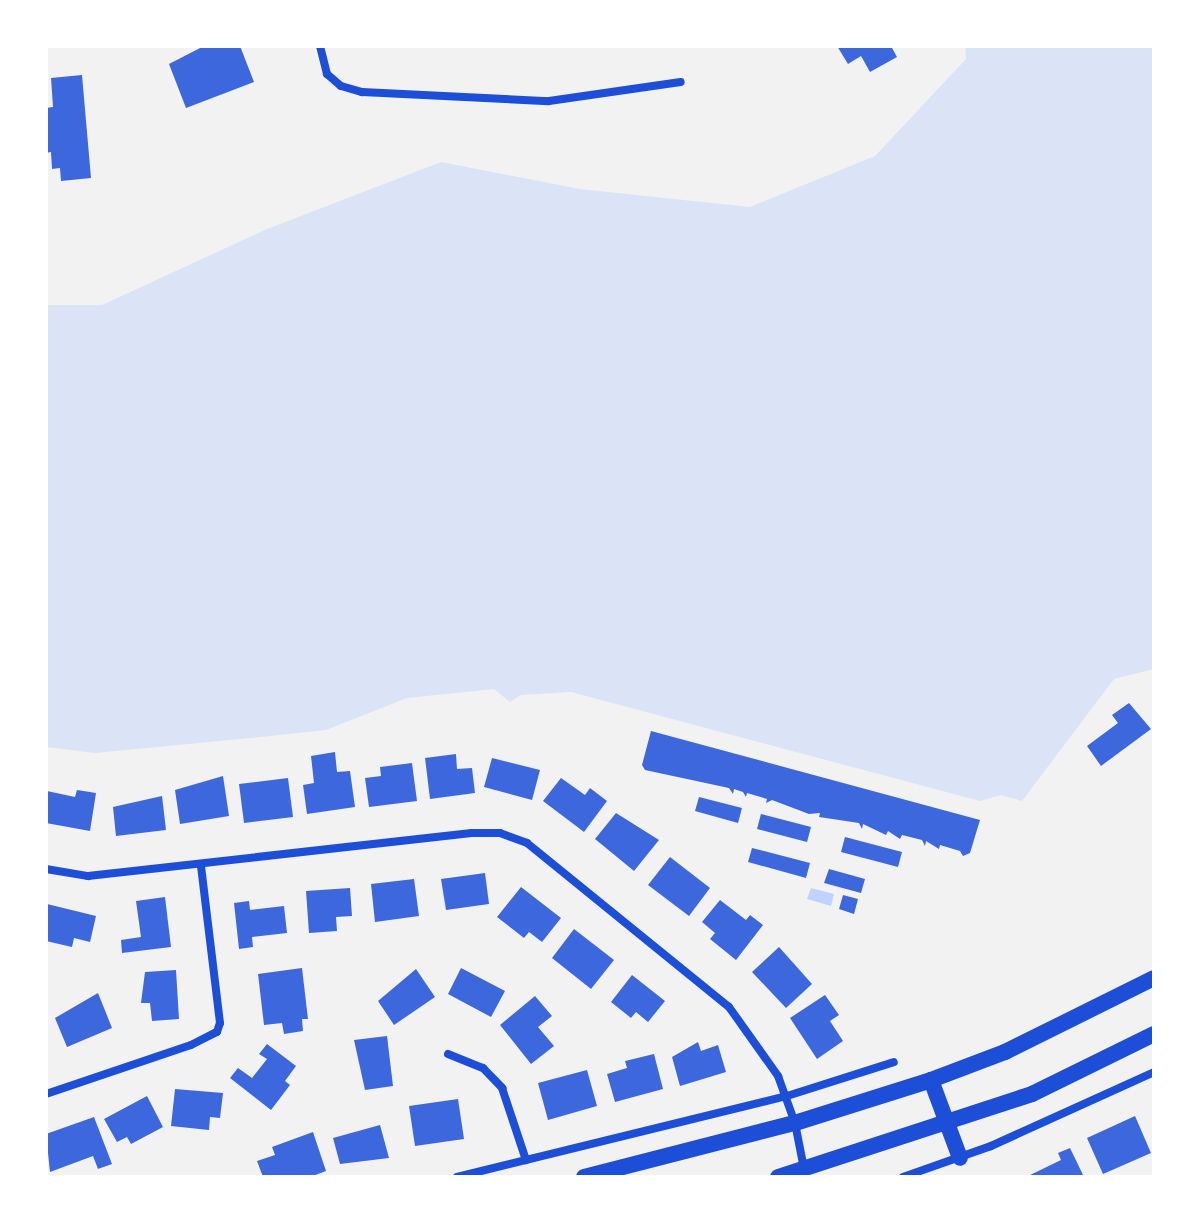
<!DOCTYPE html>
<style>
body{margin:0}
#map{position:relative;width:1200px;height:1223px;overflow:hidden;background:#f2f2f2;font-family:Helvetica,sans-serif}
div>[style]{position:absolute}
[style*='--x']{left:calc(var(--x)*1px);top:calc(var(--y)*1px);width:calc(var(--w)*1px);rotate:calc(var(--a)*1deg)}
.green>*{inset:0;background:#dbe4f7}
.water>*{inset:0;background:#bfd3fe}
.building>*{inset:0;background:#3d67dc}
.minor>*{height:8px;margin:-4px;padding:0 4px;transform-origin:4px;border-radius:4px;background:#1d4ed8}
.secondary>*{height:16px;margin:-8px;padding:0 8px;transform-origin:8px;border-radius:8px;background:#1d4ed8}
span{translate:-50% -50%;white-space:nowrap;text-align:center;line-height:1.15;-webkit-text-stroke:6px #fff;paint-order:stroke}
.frame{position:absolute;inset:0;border:48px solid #fff;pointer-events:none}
</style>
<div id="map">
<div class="green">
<i style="clip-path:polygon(965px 46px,1154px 46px,1154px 669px,1114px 679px,1022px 801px,1001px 795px,980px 801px,571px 692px,521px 695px,510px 702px,494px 689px,407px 698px,326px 730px,261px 737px,95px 753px,46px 747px,46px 305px,102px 305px,267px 229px,441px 162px,580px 189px,750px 207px,875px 156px,966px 59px)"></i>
</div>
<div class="water">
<i style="clip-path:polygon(811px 888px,834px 894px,831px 906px,807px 899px)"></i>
</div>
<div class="building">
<i style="clip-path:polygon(204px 46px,240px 46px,254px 82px,186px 108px,169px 64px)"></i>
<i style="clip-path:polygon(837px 46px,891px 46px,897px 57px,870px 72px,861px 56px,848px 64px)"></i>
<i style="clip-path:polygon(82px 75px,91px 178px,61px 181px,60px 168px,52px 169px,51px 152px,46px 153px,46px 108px,53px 107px,51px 78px)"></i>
<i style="clip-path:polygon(1129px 703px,1151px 729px,1101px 766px,1087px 746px,1118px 723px,1112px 715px)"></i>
<i style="clip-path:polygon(651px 731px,980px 820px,970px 853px,963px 856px,960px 851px,940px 845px,939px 849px,926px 841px,925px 846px,922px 840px,902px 835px,900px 839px,888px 831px,886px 835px,863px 824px,862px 829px,859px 823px,819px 817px,820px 813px,809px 814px,772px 800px,766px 803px,767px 799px,747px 793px,746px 797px,743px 792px,734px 789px,733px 794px,729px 788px,645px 770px,642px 765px)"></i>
<i style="clip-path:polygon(335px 752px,337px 772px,350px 771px,355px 807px,307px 814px,303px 785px,314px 783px,311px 756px)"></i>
<i style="clip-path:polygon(456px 754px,457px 769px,472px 768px,475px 793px,430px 799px,425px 758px)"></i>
<i style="clip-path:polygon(492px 758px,540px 770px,532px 800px,484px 787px)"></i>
<i style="clip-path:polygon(412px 763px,417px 801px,369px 807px,365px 778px,381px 776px,380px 767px)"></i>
<i style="clip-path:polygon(223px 776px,229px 816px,180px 824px,175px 790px)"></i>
<i style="clip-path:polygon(288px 778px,293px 817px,244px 823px,239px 784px)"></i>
<i style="clip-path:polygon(561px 778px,585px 795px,590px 788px,607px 801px,584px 832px,543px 801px)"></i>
<i style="clip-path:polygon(77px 790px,96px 793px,90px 831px,46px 823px,47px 791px,75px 797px)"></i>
<i style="clip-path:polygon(162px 796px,166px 830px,116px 836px,113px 807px)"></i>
<i style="clip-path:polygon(699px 797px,742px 808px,738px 823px,695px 811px)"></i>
<i style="clip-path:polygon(616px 813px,659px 840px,634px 871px,595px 839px)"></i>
<i style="clip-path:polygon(761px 814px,811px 827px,807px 842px,757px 829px)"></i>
<i style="clip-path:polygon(845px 837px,902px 852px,898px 867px,841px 852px)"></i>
<i style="clip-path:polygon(752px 848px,810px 863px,806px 878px,748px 862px)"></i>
<i style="clip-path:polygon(670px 857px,710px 888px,689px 916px,648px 885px)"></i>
<i style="clip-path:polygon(829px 869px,865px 879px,861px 893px,824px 883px)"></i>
<i style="clip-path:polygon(485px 873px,489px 904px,446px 910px,441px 879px)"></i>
<i style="clip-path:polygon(414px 879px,419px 916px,375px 922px,371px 884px)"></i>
<i style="clip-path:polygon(521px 887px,561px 918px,542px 942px,529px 932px,524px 938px,497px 917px)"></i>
<i style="clip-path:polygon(350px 888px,352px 916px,336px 917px,337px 931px,309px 933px,306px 891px)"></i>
<i style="clip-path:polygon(843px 895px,858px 899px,854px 914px,839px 909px)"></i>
<i style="clip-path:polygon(165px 897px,171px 947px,122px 953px,121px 940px,141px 937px,136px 901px)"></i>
<i style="clip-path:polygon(720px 900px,746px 920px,750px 915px,763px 925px,736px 960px,710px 939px,715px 933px,702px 922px)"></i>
<i style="clip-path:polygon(249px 901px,250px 910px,284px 906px,287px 933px,252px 937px,253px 947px,239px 949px,234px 903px)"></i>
<i style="clip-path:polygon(47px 904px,96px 916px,90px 942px,74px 938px,72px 947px,46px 941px)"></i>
<i style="clip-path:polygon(574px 929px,614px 960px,591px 989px,552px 958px)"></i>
<i style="clip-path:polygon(779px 947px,812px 984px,786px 1008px,752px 972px)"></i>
<i style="clip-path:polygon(302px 968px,308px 1019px,302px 1019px,303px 1031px,284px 1034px,282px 1023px,264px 1025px,258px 974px)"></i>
<i style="clip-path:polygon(461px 968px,505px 991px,491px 1017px,448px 994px)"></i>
<i style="clip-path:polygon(416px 969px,435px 997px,394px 1025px,378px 1001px)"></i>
<i style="clip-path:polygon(176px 970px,179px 1019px,152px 1021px,150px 1003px,141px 1003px,145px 972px)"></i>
<i style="clip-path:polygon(632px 975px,665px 1001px,648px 1022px,636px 1012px,631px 1018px,611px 1002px)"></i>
<i style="clip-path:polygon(98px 993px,112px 1028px,67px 1047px,55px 1018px)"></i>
<i style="clip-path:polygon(825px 995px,839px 1015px,830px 1021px,843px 1041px,817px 1059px,790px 1018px)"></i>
<i style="clip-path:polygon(535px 996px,552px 1016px,538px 1027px,554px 1046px,531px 1064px,500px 1025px)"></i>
<i style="clip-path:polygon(387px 1036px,393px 1086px,365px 1090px,354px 1040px)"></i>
<i style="clip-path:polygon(698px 1042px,701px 1051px,718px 1045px,726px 1072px,680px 1086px,672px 1057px)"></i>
<i style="clip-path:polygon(267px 1044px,296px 1066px,285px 1081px,290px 1085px,271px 1110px,230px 1078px,238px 1068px,252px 1078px,267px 1059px,259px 1054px)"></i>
<i style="clip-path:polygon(654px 1054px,663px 1089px,615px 1102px,607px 1074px,627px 1068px,625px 1061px)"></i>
<i style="clip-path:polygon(587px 1070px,597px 1106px,548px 1120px,538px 1083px)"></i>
<i style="clip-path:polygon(175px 1089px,223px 1093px,220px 1118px,210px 1117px,209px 1130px,171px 1126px)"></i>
<i style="clip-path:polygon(147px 1096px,163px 1127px,131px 1144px,127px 1137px,117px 1142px,104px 1119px)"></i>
<i style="clip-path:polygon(458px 1099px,464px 1139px,415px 1146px,409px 1106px)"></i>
<i style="clip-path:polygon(1135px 1116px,1151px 1153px,1103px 1174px,1087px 1138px)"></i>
<i style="clip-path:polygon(94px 1117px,112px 1164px,98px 1169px,93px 1156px,50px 1172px,46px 1134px)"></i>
<i style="clip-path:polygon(380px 1125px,389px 1158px,340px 1164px,333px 1138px)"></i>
<i style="clip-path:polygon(313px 1132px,326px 1171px,310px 1177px,263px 1177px,257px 1161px,275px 1155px,272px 1147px)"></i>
<i style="clip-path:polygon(1070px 1148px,1084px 1177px,1026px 1177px,1061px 1160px,1058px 1153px)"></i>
</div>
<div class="minor">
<i style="--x:320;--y:46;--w:29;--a:76"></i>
<i style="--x:327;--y:74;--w:18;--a:41"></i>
<i style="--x:341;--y:86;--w:22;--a:16"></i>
<i style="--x:362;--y:92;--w:187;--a:2.8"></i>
<i style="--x:549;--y:101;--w:133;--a:-8.2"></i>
<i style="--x:46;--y:869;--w:43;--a:9.5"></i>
<i style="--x:88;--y:876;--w:386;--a:-6.4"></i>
<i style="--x:472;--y:833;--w:28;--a:0"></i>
<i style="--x:500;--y:833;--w:29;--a:20"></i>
<i style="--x:527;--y:843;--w:260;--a:39.1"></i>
<i style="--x:729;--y:1007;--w:85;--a:54.6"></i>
<i style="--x:778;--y:1076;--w:50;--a:70.1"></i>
<i style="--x:795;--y:1123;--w:47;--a:78.9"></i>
<i style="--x:448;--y:1054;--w:38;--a:22"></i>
<i style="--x:483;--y:1068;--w:28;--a:46"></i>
<i style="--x:502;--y:1088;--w:76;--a:71.6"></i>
<i style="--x:46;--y:1094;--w:153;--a:-18.7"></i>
<i style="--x:191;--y:1045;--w:29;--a:-27"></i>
<i style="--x:217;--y:1032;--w:9;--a:-72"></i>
<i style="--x:220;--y:1023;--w:159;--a:-96.9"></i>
<i style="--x:457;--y:1177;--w:340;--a:-13.8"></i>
<i style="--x:787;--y:1096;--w:112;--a:-17.6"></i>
<i style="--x:903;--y:1177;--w:93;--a:-19.4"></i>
<i style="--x:991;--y:1146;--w:179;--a:-24.4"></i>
</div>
<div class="secondary">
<i style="--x:931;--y:1080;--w:83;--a:69.6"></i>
<i style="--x:584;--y:1177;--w:218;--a:-14.4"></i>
<i style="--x:795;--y:1123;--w:143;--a:-17.5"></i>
<i style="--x:931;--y:1080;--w:79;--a:-20.7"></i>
<i style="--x:1005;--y:1052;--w:166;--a:-26.4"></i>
<i style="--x:778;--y:1177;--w:267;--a:-18.1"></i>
<i style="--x:1032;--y:1094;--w:136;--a:-26.2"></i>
</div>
<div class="frame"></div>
</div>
